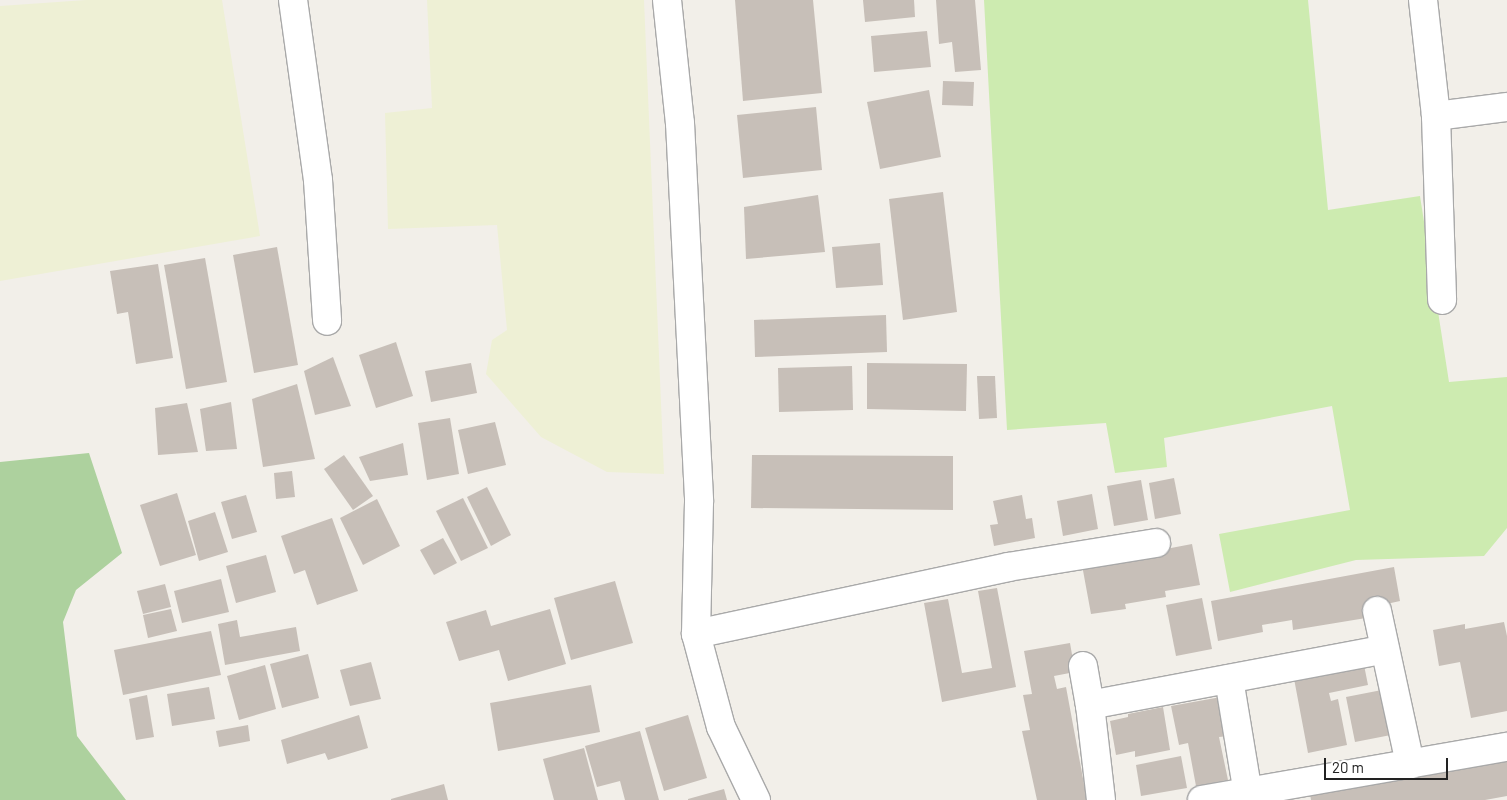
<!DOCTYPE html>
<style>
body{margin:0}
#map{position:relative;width:1507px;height:800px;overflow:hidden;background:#f2efe9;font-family:Barlow,sans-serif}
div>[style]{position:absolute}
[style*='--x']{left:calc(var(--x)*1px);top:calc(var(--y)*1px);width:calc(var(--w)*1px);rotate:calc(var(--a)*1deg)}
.farmland>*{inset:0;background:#eef0d5}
.grass>*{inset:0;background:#cdebb0}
.forest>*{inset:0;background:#add19e}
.building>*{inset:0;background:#c7bfb8}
.roads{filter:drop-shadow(1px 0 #a9a9a9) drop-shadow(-1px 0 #a9a9a9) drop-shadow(0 1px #a9a9a9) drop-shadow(0 -1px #a9a9a9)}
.minor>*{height:28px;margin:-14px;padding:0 14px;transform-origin:14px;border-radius:14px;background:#fff}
span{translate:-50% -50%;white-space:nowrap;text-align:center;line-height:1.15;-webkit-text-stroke:4px #fff;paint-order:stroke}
.scale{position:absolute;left:1324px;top:758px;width:124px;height:22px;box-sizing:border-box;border:2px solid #222;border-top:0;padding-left:6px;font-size:15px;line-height:18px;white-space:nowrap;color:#222;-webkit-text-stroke:4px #fff;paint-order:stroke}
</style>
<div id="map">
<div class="farmland">
<i style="clip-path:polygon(86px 0,222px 0,260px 236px,0 281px,0 6px)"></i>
<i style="clip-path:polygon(427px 0,644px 0,664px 474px,607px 472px,541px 437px,486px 374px,492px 340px,507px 330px,497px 225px,388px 229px,385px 113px,432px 108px)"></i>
</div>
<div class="grass">
<i style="clip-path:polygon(984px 0,1308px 0,1328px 210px,1420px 196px,1449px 382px,1507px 377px,1507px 528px,1484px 556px,1356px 560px,1230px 592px,1219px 534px,1350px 510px,1332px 406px,1164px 438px,1167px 467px,1115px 473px,1106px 423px,1007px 430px)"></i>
</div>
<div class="forest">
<i style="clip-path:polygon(89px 453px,122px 553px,76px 590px,63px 622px,77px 736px,126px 800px,0 800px,0 462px)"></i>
</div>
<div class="building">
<i style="clip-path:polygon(735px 0,813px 0,822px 93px,743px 101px)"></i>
<i style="clip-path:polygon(863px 0,914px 0,915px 17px,865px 22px)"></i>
<i style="clip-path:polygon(936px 0,975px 0,981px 70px,955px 72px,952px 42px,939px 44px)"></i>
<i style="clip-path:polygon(927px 31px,931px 67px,874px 72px,871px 36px)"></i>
<i style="clip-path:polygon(943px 81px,974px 82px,973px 106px,942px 105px)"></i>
<i style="clip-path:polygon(929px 90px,941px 157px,880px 169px,867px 102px)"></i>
<i style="clip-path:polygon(816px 107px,822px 170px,743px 178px,737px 115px)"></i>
<i style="clip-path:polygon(943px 192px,957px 312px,903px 320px,889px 199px)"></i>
<i style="clip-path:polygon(818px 195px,825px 252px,746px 259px,744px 207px)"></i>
<i style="clip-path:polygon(880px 243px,883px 285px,836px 288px,832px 247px)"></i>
<i style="clip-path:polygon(277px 247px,298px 365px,254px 373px,233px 255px)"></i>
<i style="clip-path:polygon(205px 258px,227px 382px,186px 389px,164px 265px)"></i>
<i style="clip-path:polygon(158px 264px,173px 358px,136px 364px,128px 312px,117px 314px,110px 271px)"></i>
<i style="clip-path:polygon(886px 315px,887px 352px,755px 357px,754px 320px)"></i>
<i style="clip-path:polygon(396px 342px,413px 396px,376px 408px,359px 355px)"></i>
<i style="clip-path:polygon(333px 357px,351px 406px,315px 415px,304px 371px)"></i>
<i style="clip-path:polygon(471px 363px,477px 393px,431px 402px,425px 371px)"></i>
<i style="clip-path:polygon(867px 363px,967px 364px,966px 411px,867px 409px)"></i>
<i style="clip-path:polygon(852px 366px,853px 410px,779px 412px,778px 368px)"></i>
<i style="clip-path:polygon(977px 376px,995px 376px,997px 418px,979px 419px)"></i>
<i style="clip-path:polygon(297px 384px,315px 459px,263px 467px,252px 399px)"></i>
<i style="clip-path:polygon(231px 402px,237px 449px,206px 451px,200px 409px)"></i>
<i style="clip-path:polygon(187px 403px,198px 452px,158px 455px,155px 408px)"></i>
<i style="clip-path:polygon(450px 418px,459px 474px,427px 480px,418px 423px)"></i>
<i style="clip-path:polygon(495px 422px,506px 465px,468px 474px,458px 430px)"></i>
<i style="clip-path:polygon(403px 443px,408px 475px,370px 481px,359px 457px)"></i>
<i style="clip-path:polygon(344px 455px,373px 496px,353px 510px,324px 469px)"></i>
<i style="clip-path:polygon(752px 455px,953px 456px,953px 510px,751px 508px)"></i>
<i style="clip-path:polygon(292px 471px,295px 497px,276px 499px,274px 473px)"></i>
<i style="clip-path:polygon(1174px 478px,1181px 514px,1155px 519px,1149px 483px)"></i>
<i style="clip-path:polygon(1141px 480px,1148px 520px,1114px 526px,1107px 486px)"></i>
<i style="clip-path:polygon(487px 487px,511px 535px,491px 546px,467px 497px)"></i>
<i style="clip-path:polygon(177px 493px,196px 555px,160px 566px,140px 505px)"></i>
<i style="clip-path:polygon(1092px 494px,1098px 529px,1063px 536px,1057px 501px)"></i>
<i style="clip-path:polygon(246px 495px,257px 532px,232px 539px,221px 502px)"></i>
<i style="clip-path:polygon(1022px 495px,1026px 519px,1032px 518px,1035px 538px,994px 546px,990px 525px,998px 524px,993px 501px)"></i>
<i style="clip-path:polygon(463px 498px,488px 548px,461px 561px,436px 511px)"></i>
<i style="clip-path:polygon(377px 499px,400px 546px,363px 565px,340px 518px)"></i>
<i style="clip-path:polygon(215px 512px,228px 552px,199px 561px,188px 521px)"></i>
<i style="clip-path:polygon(332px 518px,358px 591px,317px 605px,305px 570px,294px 574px,281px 536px)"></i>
<i style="clip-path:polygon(443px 538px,457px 563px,434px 575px,420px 550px)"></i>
<i style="clip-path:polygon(1192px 544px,1200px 585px,1165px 591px,1166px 597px,1125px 604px,1126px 609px,1091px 614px,1082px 565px)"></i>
<i style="clip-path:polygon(266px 555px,276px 592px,236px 603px,226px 566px)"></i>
<i style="clip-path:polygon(1394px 567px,1400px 601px,1364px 609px,1366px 618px,1293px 630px,1292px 620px,1262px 625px,1263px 632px,1218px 641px,1211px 601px)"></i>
<i style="clip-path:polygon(221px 579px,229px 612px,182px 623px,174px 591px)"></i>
<i style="clip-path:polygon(615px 581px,633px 643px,571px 660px,554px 598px)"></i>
<i style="clip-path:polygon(165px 584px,171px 607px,143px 614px,137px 591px)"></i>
<i style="clip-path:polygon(997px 588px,1016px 687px,942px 702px,924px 603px,948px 599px,962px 673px,992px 668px,978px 591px)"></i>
<i style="clip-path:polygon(1202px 598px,1212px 649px,1176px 656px,1166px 605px)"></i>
<i style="clip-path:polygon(171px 609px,177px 631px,148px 638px,143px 615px)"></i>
<i style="clip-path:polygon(550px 609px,566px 664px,508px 681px,499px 650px,459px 661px,446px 622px,486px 610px,491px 626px)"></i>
<i style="clip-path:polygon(237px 620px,240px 637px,296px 627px,300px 651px,225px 665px,218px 624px)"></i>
<i style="clip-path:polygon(1504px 622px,1507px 636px,1507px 711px,1471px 718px,1460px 662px,1439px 666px,1433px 630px,1465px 624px,1465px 629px)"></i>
<i style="clip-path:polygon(211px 631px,221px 675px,123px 695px,114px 650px)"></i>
<i style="clip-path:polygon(1070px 643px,1075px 672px,1054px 676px,1057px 689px,1066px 687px,1087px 800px,1037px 800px,1022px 731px,1030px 730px,1023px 695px,1032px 694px,1024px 651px)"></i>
<i style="clip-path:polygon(308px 654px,319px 698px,282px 708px,270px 664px)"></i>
<i style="clip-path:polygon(1362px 655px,1368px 685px,1329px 693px,1331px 701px,1338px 699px,1347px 745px,1308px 753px,1292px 668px)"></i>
<i style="clip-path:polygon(371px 662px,381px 699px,350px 706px,340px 670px)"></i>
<i style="clip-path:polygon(265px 665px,276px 709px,239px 720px,227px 676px)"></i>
<i style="clip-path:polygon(591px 685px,600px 732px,498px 751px,490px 703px)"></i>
<i style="clip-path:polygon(209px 687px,215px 719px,172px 726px,167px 694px)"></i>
<i style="clip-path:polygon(1387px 689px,1396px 734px,1355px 742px,1346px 697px)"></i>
<i style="clip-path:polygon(147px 695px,154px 737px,136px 740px,129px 699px)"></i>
<i style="clip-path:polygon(1221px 697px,1229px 736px,1219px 737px,1228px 780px,1196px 786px,1188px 743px,1179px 745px,1171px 706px)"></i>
<i style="clip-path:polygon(1163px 707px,1170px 750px,1135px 757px,1135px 751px,1116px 755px,1110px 721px,1128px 717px,1128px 714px)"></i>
<i style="clip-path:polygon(359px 715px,368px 748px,328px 760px,325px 753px,287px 764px,281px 740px)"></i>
<i style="clip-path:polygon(688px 715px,707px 778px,664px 791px,645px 728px)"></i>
<i style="clip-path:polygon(248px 725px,250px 741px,219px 747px,216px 731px)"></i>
<i style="clip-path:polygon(640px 731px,659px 800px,625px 800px,620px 781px,597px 787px,585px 746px)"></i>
<i style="clip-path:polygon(584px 748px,598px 800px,554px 800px,543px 759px)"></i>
<i style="clip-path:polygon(1181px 756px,1187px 788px,1141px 796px,1136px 765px)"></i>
<i style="clip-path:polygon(1507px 757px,1507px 796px,1485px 800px,1311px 800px,1310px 794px)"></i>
<i style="clip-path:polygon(444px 784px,448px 800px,391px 800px,391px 799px)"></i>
<i style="clip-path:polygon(724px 789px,727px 800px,688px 800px,688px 799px)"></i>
</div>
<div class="roads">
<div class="minor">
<i style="--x:293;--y:0;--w:182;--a:82.1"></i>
<i style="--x:318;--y:180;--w:141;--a:86.3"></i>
<i style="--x:667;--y:0;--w:124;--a:84"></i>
<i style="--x:680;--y:123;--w:379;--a:87.1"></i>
<i style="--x:699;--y:502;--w:132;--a:91.3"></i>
<i style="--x:696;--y:634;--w:96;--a:75"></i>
<i style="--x:721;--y:727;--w:81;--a:64.4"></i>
<i style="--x:1423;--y:0;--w:117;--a:83.6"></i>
<i style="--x:1436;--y:116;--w:184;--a:88.1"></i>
<i style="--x:1436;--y:116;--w:72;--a:-7.2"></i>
<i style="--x:1377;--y:611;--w:157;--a:77.8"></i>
<i style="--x:696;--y:634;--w:319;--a:-12.1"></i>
<i style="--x:1008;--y:567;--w:150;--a:-9.2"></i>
<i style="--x:1083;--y:666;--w:40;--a:80"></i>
<i style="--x:1229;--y:679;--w:123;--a:80.6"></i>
<i style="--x:1101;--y:800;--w:96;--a:-96.6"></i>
<i style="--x:1090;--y:705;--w:300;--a:-10.7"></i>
<i style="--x:1202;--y:800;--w:310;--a:-9.9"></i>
</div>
</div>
<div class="scale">20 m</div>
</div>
